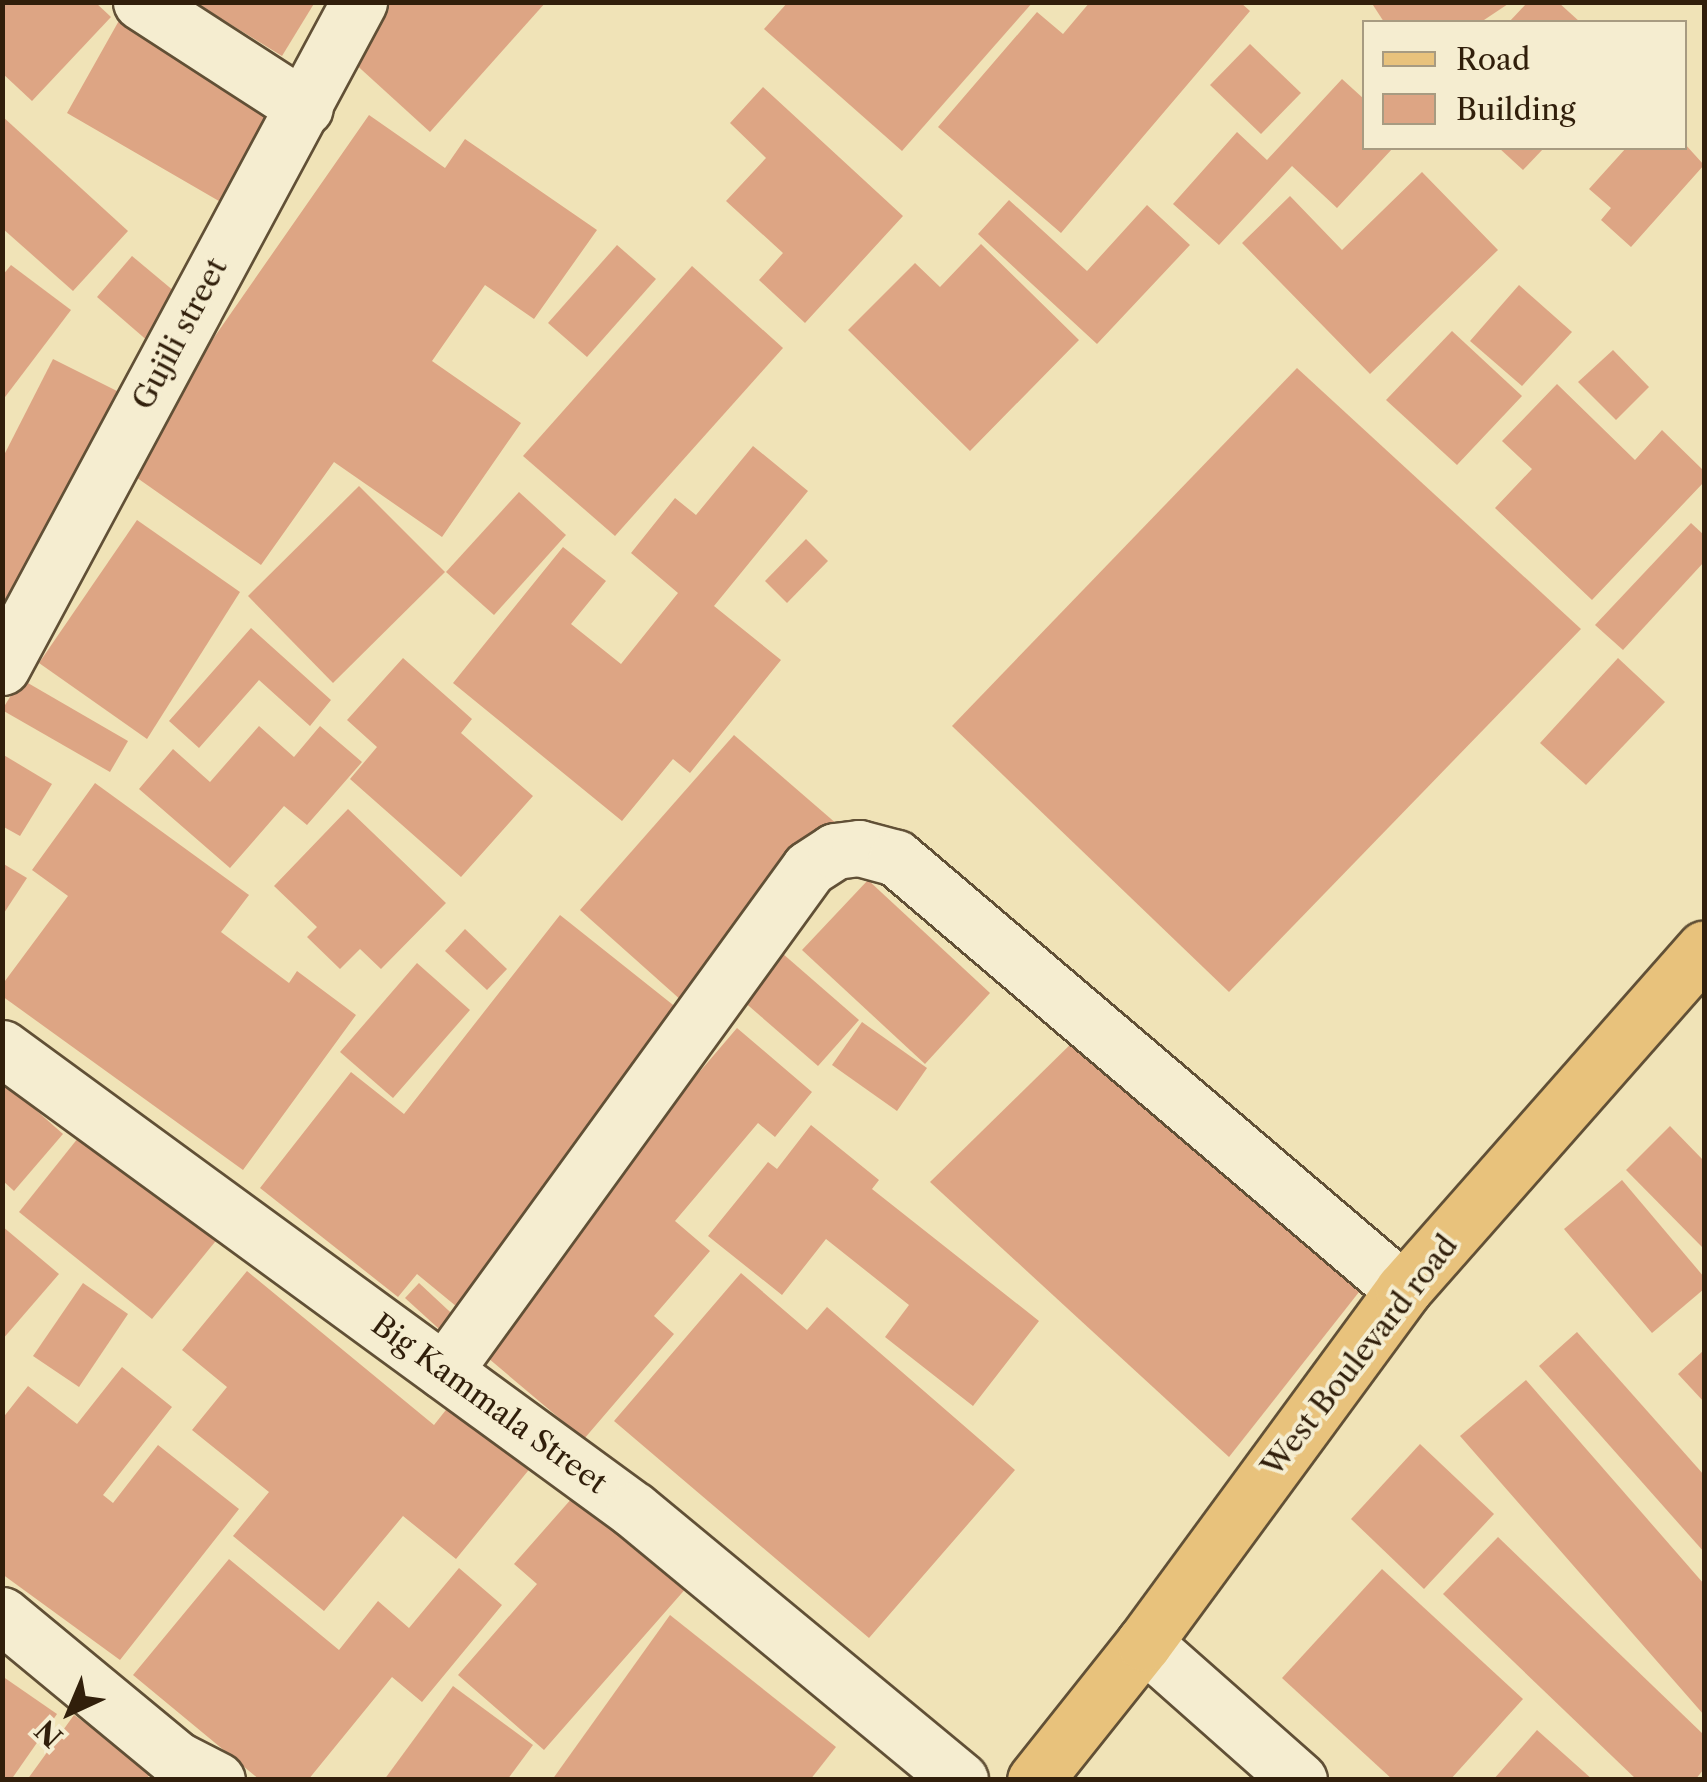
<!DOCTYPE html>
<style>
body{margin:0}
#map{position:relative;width:1707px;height:1782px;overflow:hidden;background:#f0e3b7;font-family:"Libre Caslon Text",serif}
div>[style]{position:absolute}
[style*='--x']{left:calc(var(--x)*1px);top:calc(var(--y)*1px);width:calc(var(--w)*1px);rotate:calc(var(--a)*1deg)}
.building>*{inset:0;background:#dda584}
.roads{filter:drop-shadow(2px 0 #615036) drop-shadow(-2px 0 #615036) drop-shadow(0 2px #615036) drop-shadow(0 -2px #615036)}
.minor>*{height:55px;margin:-27.5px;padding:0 27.5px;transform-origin:27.5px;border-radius:27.5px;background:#f5edd0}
.major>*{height:55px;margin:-27.5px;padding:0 27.5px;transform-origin:27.5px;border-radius:27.5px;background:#e8c27c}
span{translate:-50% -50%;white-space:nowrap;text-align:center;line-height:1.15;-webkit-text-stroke:8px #f5edd0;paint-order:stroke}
.street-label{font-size:30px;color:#311f0b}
.frame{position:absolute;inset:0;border:5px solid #311f0b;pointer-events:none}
.legend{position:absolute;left:1362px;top:20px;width:325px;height:130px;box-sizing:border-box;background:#f5edd0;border:2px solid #a79b81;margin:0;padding:12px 18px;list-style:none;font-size:30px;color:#311f0b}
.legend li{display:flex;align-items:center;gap:20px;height:50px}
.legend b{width:50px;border:2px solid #a79b81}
.north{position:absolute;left:20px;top:1662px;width:100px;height:100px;-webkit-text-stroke:8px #f5edd0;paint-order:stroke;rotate:224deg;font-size:28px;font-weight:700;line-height:40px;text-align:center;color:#311f0b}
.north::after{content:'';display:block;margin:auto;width:35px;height:45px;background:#311f0b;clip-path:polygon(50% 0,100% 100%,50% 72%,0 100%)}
</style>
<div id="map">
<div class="building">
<i style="clip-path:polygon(2px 2px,95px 2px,111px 17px,32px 101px,2px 73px)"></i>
<i style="clip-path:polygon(194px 2px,315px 2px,282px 56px)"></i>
<i style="clip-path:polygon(383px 2px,546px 2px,430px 132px,340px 50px)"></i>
<i style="clip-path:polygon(788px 2px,1033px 2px,902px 151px,764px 29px)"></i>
<i style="clip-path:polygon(1090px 2px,1240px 2px,1250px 11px,1061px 233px,938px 127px,1037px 12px,1063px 34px)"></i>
<i style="clip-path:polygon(1371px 2px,1511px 2px,1481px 22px,1384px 22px)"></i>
<i style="clip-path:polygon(1528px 2px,1558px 2px,1580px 22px,1509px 22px)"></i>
<i style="clip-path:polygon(121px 17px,230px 80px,225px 90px,280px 122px,231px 208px,67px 113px)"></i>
<i style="clip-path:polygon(1250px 44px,1301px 93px,1261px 134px,1210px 85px)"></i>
<i style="clip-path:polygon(1342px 79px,1364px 99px,1364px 148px,1393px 148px,1337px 208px,1292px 166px,1219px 245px,1173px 204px,1237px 132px,1267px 160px)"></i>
<i style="clip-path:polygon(763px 87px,903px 216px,805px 323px,759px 280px,783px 253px,726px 201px,766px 158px,730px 123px)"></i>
<i style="clip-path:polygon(369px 115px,445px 168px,465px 139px,597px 230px,534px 319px,485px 285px,432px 361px,521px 423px,442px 537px,334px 462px,261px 565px,123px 468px)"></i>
<i style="clip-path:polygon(2px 116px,128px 231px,73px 291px,2px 228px)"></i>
<i style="clip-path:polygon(1684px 143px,1704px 165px,1631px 247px,1601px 220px,1611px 208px,1589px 189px,1626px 148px)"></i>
<i style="clip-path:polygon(1499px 148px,1544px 148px,1523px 170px)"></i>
<i style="clip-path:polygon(1422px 172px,1498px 250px,1370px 374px,1242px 243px,1290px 196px,1342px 250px)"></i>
<i style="clip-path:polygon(1009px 200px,1087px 271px,1147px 205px,1190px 245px,1097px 344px,978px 234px)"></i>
<i style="clip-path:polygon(981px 244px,1079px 340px,970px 451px,848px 330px,915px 263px,940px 287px)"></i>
<i style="clip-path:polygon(617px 245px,656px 279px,587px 357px,548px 323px)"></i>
<i style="clip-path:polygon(132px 256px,193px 307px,157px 349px,97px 297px)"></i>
<i style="clip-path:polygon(11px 265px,71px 310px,2px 401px,2px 276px)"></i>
<i style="clip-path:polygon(692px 266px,783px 348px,615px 536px,523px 456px)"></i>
<i style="clip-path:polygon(1519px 285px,1572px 332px,1522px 386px,1470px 341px)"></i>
<i style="clip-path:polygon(1452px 331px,1522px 396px,1457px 465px,1386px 400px)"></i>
<i style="clip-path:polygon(1613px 350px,1649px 387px,1616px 420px,1578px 382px)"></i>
<i style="clip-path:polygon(53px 359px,123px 394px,19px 606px,2px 598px,2px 459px)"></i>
<i style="clip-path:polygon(1297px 368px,1581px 629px,1229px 992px,952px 726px)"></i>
<i style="clip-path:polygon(1557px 384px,1635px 460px,1662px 430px,1704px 471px,1704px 482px,1592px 600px,1495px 508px,1532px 469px,1502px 441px)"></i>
<i style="clip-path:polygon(753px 446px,808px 491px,714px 606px,781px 660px,690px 773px,673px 759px,622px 821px,453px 683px,563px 547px,606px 581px,571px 624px,621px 664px,678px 593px,631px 553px,675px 498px,696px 515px)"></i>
<i style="clip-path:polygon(359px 486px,445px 572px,333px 683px,248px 596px)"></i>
<i style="clip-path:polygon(519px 492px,566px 535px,494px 615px,446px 572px)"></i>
<i style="clip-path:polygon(137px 520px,240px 592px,147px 739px,39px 663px)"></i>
<i style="clip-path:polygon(1691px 523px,1704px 535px,1704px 562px,1623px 650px,1595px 625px)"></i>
<i style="clip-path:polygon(806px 539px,828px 561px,787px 603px,765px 581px)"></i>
<i style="clip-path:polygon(251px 628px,331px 700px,310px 726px,259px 680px,199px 748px,169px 721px)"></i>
<i style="clip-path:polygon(403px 658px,472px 719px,461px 733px,533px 796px,461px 877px,350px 779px,377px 747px,347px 720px)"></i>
<i style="clip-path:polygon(1618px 658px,1665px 702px,1586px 785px,1540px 743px)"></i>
<i style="clip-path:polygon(21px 679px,128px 741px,110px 772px,2px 710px)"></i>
<i style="clip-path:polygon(259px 726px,294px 757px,320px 726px,362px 762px,307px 825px,284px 806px,230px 868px,139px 789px,173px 749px,210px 782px)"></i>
<i style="clip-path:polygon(734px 735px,838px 825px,682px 1001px,580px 910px)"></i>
<i style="clip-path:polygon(2px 754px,52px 784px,20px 836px,2px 826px)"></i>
<i style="clip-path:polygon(95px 783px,249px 895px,221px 932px,289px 983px,297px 971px,356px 1015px,243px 1170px,2px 996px,2px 985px,68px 896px,32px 870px)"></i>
<i style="clip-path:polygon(348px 809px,446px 903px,381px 969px,360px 949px,340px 969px,307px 937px,317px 927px,274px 886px)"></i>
<i style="clip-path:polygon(2px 863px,27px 878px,2px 916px)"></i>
<i style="clip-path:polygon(868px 880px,990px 993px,925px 1064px,802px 950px)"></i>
<i style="clip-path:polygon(560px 915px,692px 1020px,462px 1311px,417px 1274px,398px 1297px,260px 1188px,351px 1072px,404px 1114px)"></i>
<i style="clip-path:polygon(465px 929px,507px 969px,487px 990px,445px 951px)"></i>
<i style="clip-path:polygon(767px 940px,859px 1020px,818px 1066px,727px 987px)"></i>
<i style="clip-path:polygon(417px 963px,470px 1010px,393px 1098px,340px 1052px)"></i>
<i style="clip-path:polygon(862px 1022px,927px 1068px,897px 1111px,832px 1065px)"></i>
<i style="clip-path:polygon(737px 1028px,812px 1092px,775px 1137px,758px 1123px,675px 1221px,710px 1251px,654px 1316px,674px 1334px,584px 1439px,469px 1342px)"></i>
<i style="clip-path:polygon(1081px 1034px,1359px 1292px,1229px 1457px,930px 1182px)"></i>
<i style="clip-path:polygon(2px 1080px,63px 1134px,14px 1191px,2px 1180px)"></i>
<i style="clip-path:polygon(94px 1118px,228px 1226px,152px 1319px,19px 1212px)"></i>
<i style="clip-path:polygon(811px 1125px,879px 1180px,872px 1189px,1039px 1321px,973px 1406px,885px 1337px,909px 1305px,826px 1239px,782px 1295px,708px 1236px,768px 1162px,777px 1169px)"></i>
<i style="clip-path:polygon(1670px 1126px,1704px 1161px,1704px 1249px,1626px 1170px)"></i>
<i style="clip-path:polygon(1622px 1180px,1704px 1277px,1704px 1289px,1652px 1333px,1564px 1229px)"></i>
<i style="clip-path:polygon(2px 1226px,59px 1274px,2px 1340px)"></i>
<i style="clip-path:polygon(247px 1271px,434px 1425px,453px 1401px,532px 1466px,456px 1559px,403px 1516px,324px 1611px,233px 1536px,269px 1492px,192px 1430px,227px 1387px,182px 1350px)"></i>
<i style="clip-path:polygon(741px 1273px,807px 1330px,827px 1307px,1015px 1470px,869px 1638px,614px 1421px)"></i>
<i style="clip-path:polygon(83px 1283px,128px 1314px,79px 1387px,33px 1356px)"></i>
<i style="clip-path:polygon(419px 1283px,463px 1324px,449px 1338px,405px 1298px)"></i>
<i style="clip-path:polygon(1577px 1332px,1704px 1475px,1704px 1552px,1539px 1366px)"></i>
<i style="clip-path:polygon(1704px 1350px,1704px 1402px,1678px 1374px)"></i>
<i style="clip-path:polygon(122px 1367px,172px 1407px,103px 1495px,113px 1503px,158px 1445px,239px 1509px,120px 1660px,2px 1574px,2px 1419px,28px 1386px,77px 1424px)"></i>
<i style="clip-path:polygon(1526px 1380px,1704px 1584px,1704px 1715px,1460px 1436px)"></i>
<i style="clip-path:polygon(1420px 1444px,1494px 1514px,1424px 1589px,1351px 1519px)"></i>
<i style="clip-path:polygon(580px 1489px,688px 1586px,544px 1750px,458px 1675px,537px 1584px,514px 1564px)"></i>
<i style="clip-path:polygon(1498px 1537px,1704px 1735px,1704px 1769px,1695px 1780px,1637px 1780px,1443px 1594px)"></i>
<i style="clip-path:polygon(229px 1559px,339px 1650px,378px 1601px,409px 1628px,459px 1568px,502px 1605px,422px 1702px,392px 1677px,308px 1780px,260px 1780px,133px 1675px)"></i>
<i style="clip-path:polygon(1382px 1569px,1523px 1699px,1450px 1780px,1393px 1780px,1282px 1678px)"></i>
<i style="clip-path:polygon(670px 1615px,836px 1747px,810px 1780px,552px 1780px)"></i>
<i style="clip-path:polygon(2px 1676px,57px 1714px,11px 1780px,2px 1780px)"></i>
<i style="clip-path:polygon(453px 1686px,533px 1745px,507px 1780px,384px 1780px)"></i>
<i style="clip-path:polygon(74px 1715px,152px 1771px,148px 1777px,154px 1780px,27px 1780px)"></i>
<i style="clip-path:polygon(1537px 1730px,1593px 1780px,1493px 1780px)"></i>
</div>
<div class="roads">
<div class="minor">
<i style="--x:141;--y:2;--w:195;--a:32.9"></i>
<i style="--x:2;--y:667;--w:755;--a:-61.77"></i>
<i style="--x:2;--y:1048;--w:783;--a:36.17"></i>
<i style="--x:634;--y:1510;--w:423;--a:39.6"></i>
<i style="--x:444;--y:1371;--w:621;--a:-54.03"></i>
<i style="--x:809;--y:868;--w:31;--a:-33"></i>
<i style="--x:835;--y:851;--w:24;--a:-7"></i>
<i style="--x:859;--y:848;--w:38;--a:15"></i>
<i style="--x:896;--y:858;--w:666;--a:40.43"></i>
<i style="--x:2;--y:1615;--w:226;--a:39.6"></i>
<i style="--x:176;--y:1759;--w:46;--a:27.1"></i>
<i style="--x:1144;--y:1643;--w:207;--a:41.5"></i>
</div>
<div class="major">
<i style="--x:1035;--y:1780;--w:175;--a:-51.5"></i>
<i style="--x:1144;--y:1643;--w:438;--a:-53.7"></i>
<i style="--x:1403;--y:1290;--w:455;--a:-48.6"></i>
</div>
</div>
<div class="street-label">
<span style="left:180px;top:334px;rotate:-62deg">Gujili street</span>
<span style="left:1360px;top:1356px;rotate:-52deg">West Boulevard road</span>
<span style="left:489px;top:1404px;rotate:36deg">Big Kammala Street</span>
</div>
<div class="frame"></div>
<ul class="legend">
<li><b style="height:12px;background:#e8c27c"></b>Road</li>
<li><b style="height:28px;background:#dda584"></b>Building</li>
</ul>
<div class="north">N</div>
</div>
